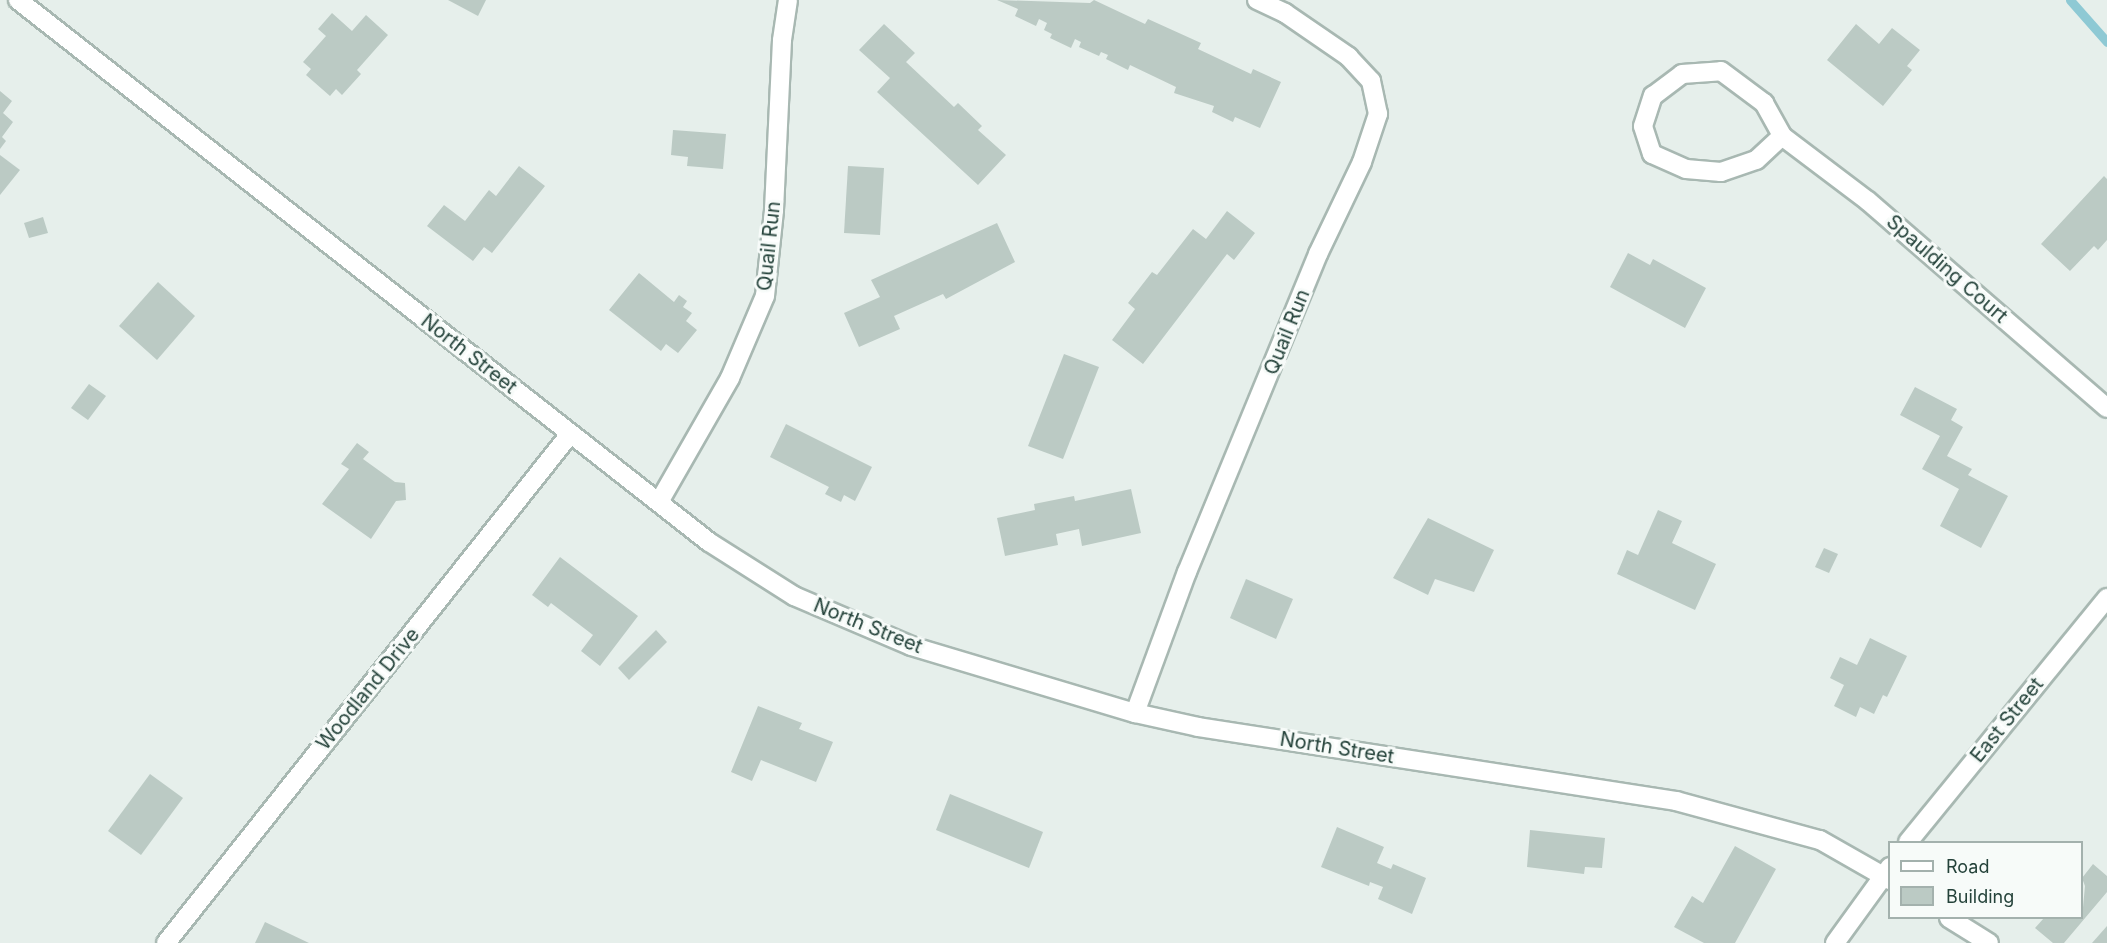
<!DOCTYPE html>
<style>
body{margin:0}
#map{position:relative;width:2107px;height:943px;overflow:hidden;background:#e6efeb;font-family:Inter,sans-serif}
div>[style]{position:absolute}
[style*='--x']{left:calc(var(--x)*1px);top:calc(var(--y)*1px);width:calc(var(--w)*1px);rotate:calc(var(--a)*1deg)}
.stream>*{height:9px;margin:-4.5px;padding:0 4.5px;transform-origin:4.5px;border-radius:4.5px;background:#8ec9d4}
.building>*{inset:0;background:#bbcac4}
.roads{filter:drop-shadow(2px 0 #a8b8b2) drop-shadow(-2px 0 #a8b8b2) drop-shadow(0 2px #a8b8b2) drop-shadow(0 -2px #a8b8b2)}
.minor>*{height:18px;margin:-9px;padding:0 9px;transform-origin:9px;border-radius:9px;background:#fff}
.secondary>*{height:18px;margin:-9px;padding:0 9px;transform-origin:9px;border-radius:9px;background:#fff}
span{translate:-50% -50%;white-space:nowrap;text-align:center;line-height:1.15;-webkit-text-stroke:6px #f7fbf9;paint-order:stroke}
.street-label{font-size:20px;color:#24423a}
.legend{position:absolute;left:1888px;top:841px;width:195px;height:78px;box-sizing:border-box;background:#f7fbf9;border:2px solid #a3b1ad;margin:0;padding:8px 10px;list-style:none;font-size:18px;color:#24423a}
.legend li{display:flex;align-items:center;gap:12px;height:30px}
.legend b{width:30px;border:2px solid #a3b1ad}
</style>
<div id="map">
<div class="stream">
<i style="--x:2070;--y:0;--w:56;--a:48.6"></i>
</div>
<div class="building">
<i style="clip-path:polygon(448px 0,486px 0,478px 16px)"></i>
<i style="clip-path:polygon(997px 0,1090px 3px,1094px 0,1145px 24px,1148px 19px,1201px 43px,1198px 49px,1251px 74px,1253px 69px,1281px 82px,1260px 128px,1235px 117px,1233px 122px,1212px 112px,1214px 106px,1174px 93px,1176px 87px,1130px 65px,1128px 70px,1106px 59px,1108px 55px,1101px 52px,1099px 56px,1079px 47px,1081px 42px,1075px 39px,1071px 48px,1050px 38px,1052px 34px,1044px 30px,1047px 23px,1039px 19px,1036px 26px,1015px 16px,1018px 9px)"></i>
<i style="clip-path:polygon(332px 13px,352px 31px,366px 15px,388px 35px,357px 70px,361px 74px,342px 95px,336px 89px,330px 96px,306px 75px,311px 69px,303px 62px,326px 36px,318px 29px)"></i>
<i style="clip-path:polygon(884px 24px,915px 53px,906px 62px,954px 107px,958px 103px,982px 126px,978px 130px,1006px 155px,978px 185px,877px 92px,890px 78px,859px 50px)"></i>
<i style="clip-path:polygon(1856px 24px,1879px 44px,1892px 28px,1920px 50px,1907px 66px,1912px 70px,1883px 106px,1827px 60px)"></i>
<i style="clip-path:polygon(0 91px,12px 101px,3px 113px,13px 122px,2px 137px,6px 141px,0 149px)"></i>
<i style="clip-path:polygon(673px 130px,726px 134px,723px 169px,687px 166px,688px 157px,671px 155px)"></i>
<i style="clip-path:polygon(0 155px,20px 170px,0 195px)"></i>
<i style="clip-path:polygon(519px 166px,545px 186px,492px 253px,484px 247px,473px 261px,427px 226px,444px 205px,465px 221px,489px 190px,496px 196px)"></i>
<i style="clip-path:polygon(848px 166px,884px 168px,880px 235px,844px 233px)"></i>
<i style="clip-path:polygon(2104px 176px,2107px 179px,2107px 240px,2098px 250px,2094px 246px,2070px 271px,2041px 244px)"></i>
<i style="clip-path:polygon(1227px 211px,1255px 233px,1234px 260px,1227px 254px,1143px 364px,1112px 340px,1135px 309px,1128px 303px,1152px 272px,1157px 275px,1193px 229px,1206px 239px)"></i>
<i style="clip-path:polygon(43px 217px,48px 233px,29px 238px,24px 223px)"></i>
<i style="clip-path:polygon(997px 223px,1015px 262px,946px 299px,943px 294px,894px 316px,900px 329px,859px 347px,844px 313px,880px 297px,871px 280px)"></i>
<i style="clip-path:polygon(1628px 253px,1650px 265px,1653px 259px,1706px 288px,1685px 328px,1610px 287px)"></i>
<i style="clip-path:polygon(639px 273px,674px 302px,679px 295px,687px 301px,683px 307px,692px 313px,686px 321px,697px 330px,678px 353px,666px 344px,661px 351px,609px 310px)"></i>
<i style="clip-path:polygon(158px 282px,195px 316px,157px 360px,119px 326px)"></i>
<i style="clip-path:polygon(1064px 354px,1099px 367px,1063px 459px,1028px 446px)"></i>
<i style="clip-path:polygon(89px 384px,106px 396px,88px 420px,71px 408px)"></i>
<i style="clip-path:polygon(1915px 387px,1957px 409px,1951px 420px,1963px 427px,1947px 456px,1972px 469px,1968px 475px,2008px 496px,1981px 548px,1940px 526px,1959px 489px,1922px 469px,1940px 436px,1900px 415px)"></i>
<i style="clip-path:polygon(786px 424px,872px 467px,855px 501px,844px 495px,841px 502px,825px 494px,829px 487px,770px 457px)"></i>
<i style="clip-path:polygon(357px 443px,369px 452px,363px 459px,395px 482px,405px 483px,406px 500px,396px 501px,371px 539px,322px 504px,349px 469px,341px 464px)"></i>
<i style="clip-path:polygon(1131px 489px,1141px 533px,1082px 546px,1079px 529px,1056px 534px,1058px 545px,1005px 556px,997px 518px,1035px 510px,1034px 504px,1074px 496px,1075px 501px)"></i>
<i style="clip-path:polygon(1658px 510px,1682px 521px,1672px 543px,1716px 564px,1695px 610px,1617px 574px,1627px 550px,1638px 555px)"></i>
<i style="clip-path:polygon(1428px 518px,1494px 550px,1474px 592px,1435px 579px,1428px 595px,1393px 578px)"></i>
<i style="clip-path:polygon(1824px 548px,1838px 554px,1829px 573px,1815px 567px)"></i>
<i style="clip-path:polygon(560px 557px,638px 616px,600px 666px,581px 651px,593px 635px,551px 603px,548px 607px,532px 595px)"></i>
<i style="clip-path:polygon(1246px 579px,1293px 599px,1276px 639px,1230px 618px)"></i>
<i style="clip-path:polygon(656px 630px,667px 642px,629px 680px,618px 668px)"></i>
<i style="clip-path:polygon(1870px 638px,1907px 656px,1887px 697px,1883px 695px,1874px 714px,1860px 707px,1856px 717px,1834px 706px,1844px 685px,1830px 678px,1840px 657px,1857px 665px)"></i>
<i style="clip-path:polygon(758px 706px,802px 723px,799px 729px,833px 742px,816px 782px,761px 760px,752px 781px,731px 772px)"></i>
<i style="clip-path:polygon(150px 774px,183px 798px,141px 855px,108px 831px)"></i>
<i style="clip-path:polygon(950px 794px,1043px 832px,1029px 868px,936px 830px)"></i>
<i style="clip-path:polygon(1337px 827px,1384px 847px,1377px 863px,1391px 869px,1393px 864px,1426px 878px,1412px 914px,1378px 899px,1383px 887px,1370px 882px,1369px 886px,1321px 867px)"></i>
<i style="clip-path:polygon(1530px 830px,1605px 838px,1602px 868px,1585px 867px,1584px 874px,1527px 867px)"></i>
<i style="clip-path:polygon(1735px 846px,1776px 869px,1735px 943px,1704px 943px,1674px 927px,1692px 896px,1703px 903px)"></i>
<i style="clip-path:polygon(2093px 864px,2107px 876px,2107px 892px,2064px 943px,2053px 943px,2035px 928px,2044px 918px,2082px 918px,2085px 886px,2082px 878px)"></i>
<i style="clip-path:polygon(265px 922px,309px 943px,255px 943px)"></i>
<i style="clip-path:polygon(2107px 926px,2107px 943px,2092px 943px)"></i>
</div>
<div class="roads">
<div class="minor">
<i style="--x:1782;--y:136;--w:35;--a:137"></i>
<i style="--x:1756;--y:160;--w:37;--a:161"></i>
<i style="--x:1721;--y:172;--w:35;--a:-175"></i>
<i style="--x:1686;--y:169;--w:37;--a:-156"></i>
<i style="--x:1652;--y:154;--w:29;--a:-108"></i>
<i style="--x:1643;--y:126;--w:32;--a:-72"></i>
<i style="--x:1653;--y:96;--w:36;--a:-37"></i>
<i style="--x:1682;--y:74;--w:39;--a:-4"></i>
<i style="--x:1721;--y:71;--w:54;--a:36.7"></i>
<i style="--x:1764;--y:103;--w:38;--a:61"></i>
<i style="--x:1782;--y:136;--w:108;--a:37.1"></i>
<i style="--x:1868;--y:201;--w:316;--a:40.9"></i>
<i style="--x:659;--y:502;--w:143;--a:-60.2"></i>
<i style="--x:730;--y:378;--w:89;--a:-66.9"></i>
<i style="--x:765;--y:296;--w:86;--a:-84"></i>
<i style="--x:774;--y:210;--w:170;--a:-87.3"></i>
<i style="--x:782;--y:40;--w:40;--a:-81.5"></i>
<i style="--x:1135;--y:713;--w:150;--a:-69.8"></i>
<i style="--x:1187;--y:572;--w:344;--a:-67.6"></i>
<i style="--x:1318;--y:254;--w:102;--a:-64.4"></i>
<i style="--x:1362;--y:162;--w:51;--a:-71.6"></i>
<i style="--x:1378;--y:114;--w:34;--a:-102"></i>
<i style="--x:1371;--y:81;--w:33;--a:-133"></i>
<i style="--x:1349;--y:57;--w:78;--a:-145.5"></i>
<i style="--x:1285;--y:13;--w:31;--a:-155"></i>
<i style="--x:166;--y:943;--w:650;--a:-51.56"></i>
</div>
<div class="secondary">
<i style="--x:18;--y:0;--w:878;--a:38.11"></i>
<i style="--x:709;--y:542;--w:101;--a:32.4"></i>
<i style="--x:794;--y:596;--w:127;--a:23.1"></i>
<i style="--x:911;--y:646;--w:234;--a:16.7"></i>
<i style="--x:1135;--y:713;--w:65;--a:12.5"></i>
<i style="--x:1198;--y:727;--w:484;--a:8.8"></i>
<i style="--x:1676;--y:801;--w:149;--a:15.2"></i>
<i style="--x:1820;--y:840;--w:81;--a:29.7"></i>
<i style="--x:1908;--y:842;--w:315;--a:-50.8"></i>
<i style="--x:1949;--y:918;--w:47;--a:32"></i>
<i style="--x:1835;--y:943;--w:94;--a:-54.1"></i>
</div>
</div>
<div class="street-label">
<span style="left:769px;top:246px;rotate:-84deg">Quail Run</span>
<span style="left:1947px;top:269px;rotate:41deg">Spaulding Court</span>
<span style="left:1287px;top:332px;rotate:-68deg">Quail Run</span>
<span style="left:469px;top:354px;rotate:38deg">North Street</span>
<span style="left:868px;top:626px;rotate:22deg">North Street</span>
<span style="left:368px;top:689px;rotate:-51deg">Woodland Drive</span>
<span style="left:2007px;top:720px;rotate:-51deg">East Street</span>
<span style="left:1337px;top:748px;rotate:9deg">North Street</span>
</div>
<ul class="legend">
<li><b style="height:8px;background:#fff"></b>Road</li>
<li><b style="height:16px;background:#bbcac4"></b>Building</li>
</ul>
</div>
